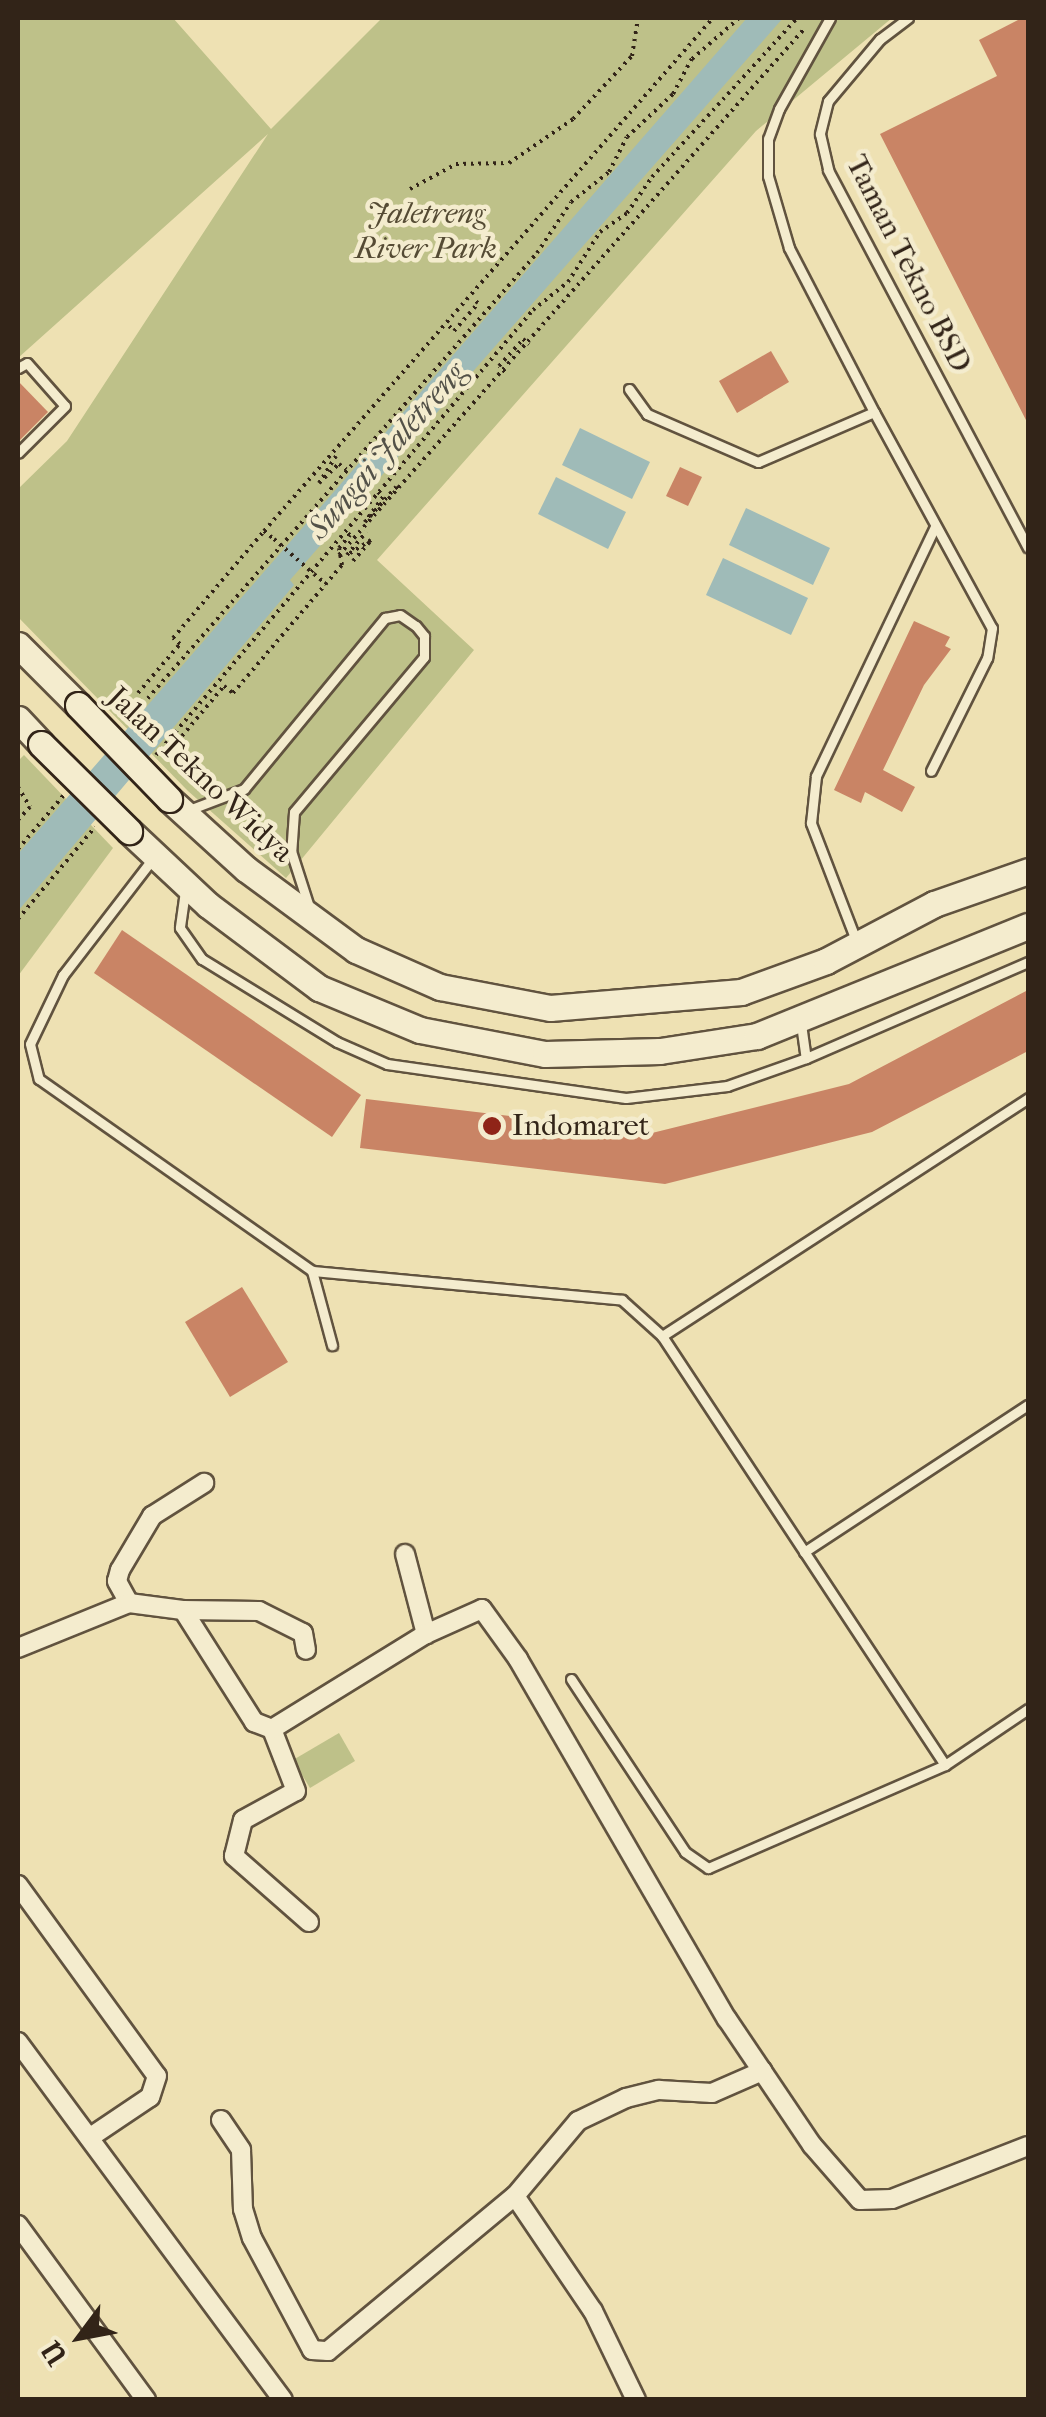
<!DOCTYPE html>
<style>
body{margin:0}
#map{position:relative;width:1046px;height:2417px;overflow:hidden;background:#eee1b3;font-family:"IM FELL French Canon",serif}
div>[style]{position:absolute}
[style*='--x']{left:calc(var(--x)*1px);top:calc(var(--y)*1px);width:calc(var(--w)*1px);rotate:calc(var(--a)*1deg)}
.green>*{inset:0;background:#bec189}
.water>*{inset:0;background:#9fbbb8}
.building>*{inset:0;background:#c98465}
.path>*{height:4px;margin-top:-2px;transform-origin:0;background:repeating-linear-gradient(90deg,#322418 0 2.5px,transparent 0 7.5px)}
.roads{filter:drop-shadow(2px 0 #61533f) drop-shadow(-2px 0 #61533f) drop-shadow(0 2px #61533f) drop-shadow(0 -2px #61533f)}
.service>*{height:9px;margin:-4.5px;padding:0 4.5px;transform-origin:4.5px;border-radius:4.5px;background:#f4ecce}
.minor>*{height:18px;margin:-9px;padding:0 9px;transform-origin:9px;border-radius:9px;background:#f4ecce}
.secondary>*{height:25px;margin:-12.5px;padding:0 12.5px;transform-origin:12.5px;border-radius:12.5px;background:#f4ecce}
.path-bridge>*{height:4px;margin-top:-2px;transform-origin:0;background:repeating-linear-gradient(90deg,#322418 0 2.5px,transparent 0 7.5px)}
.bridges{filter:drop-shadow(2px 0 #322418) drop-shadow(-2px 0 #322418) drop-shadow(0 2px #322418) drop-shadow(0 -2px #322418)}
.secondary-bridge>*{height:25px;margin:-12.5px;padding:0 12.5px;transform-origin:12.5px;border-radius:12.5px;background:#f4ecce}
.dots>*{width:28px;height:28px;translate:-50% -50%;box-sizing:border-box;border:5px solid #f4ecce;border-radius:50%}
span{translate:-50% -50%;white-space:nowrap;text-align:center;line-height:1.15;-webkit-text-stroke:9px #f4ecce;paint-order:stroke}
.park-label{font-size:30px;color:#554b34;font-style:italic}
.street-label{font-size:30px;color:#322418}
.poi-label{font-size:30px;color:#322418}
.left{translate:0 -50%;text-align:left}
.water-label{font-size:32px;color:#535148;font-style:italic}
.frame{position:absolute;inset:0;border:20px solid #322418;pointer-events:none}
.north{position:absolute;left:30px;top:2287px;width:100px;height:100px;-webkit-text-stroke:8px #f4ecce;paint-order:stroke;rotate:238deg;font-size:28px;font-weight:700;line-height:40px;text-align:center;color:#322418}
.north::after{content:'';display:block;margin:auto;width:35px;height:45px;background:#322418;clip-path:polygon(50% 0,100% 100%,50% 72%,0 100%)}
</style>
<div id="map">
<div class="green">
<i style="clip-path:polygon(18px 18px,173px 18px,271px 129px,382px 18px,892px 18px,756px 131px,377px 560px,474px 650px,286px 878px,188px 791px,18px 617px,18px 489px,67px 441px,268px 134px,18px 358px)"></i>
<i style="clip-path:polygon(24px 755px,113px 848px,18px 976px,18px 761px)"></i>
<i style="clip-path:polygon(339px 1733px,355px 1761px,310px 1788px,293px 1760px)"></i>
</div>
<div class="water">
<i style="clip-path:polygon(747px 18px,783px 18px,290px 580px,294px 585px,18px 911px,18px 854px)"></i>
<i style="clip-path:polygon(580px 428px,650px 462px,632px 499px,562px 465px)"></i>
<i style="clip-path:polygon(556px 477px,626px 512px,608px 549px,538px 514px)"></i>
<i style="clip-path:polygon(746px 508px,830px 548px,813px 585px,729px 545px)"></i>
<i style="clip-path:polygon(723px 558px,808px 598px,791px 635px,706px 595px)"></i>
</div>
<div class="building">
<i style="clip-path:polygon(1022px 18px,1028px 18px,1028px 424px,880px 134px,997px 76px,979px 40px)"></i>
<i style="clip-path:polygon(771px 351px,789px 382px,737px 413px,719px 381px)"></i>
<i style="clip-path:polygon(18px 381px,48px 412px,18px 442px)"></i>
<i style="clip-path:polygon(680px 467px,702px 477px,688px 506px,666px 496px)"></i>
<i style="clip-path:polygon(914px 621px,950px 637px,945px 646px,951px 649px,924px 685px,883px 770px,915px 787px,902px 812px,865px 792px,861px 803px,834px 790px)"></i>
<i style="clip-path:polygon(122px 930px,361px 1095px,332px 1137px,94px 973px)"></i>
<i style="clip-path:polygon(1028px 990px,1028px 1051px,872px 1132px,665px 1184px,360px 1148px,366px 1099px,652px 1133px,849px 1084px)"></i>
<i style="clip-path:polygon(242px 1287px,288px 1362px,230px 1397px,185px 1322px)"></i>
</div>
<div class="path">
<i style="--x:410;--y:189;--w:52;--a:-28.5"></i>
<i style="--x:456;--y:164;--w:53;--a:-1.1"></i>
<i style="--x:509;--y:163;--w:78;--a:-34.5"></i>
<i style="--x:573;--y:119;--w:86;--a:-46.9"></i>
<i style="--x:632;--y:56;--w:38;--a:-81"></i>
<i style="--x:449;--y:326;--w:7;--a:45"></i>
<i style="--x:454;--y:331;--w:37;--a:-49"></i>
<i style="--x:478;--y:303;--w:6;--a:-141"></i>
<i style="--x:505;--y:372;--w:8;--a:-135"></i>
<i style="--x:499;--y:366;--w:36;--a:-48"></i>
<i style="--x:523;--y:339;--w:8;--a:40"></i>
<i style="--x:336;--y:456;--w:32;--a:122"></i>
<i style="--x:319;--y:483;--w:28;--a:-44"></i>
<i style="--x:339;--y:464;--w:9;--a:36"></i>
<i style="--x:378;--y:492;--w:7;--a:45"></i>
<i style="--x:383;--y:497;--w:31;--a:126"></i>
<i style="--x:365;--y:522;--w:47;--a:-48.5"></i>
<i style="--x:396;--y:487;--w:6;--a:39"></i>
<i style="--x:264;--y:531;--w:13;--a:39"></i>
<i style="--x:339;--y:555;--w:702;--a:-48.52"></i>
<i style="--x:353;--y:561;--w:28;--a:-49"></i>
<i style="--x:371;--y:540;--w:28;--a:148"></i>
<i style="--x:347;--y:555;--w:30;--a:-50"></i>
<i style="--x:314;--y:574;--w:16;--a:40"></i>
<i style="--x:138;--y:693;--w:65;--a:-49.4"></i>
<i style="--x:180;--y:644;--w:9;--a:-139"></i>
<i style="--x:173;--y:638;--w:140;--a:-49.6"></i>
<i style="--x:264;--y:531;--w:682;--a:-48.81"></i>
<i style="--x:128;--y:721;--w:622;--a:-48.85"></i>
<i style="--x:537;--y:253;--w:61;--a:-56.3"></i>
<i style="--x:571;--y:202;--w:48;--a:-38.3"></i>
<i style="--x:609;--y:172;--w:39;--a:-63"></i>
<i style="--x:627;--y:137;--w:63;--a:-43.1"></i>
<i style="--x:673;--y:94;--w:40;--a:-62"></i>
<i style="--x:692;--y:59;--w:62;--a:-41.1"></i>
<i style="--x:182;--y:736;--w:65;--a:-50"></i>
<i style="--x:224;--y:686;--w:11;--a:38"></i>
<i style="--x:233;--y:693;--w:168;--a:-49.6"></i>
<i style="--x:342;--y:565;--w:17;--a:-100"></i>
<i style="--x:339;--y:548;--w:17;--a:-50"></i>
<i style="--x:350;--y:535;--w:6;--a:-141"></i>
<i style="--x:156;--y:755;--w:583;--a:-49.73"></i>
<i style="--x:533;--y:310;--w:45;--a:-38.7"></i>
<i style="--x:568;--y:282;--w:59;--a:-57.4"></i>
<i style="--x:600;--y:232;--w:33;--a:-35"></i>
<i style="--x:627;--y:213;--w:44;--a:-55.2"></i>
<i style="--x:652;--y:177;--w:215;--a:-47.6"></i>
<i style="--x:18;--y:787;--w:23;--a:59"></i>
<i style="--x:30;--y:807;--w:18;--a:133"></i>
<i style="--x:18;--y:849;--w:70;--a:-49.7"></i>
<i style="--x:18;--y:919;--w:120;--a:-50.1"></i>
</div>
<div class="roads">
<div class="service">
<i style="--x:830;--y:18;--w:104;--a:119.3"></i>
<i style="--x:779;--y:109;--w:32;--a:110"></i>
<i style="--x:768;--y:139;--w:37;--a:90"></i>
<i style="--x:768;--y:176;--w:75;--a:73.7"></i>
<i style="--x:789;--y:248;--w:185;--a:62.6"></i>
<i style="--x:908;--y:18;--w:35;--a:143"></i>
<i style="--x:880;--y:39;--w:81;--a:130"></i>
<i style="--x:828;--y:101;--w:34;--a:104"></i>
<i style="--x:820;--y:134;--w:37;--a:77"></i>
<i style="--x:828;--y:170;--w:427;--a:62.1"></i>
<i style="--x:18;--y:368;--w:10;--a:-29"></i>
<i style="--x:27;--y:363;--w:57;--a:48.5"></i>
<i style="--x:65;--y:406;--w:66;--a:135"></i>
<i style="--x:629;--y:389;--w:31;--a:54"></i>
<i style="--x:647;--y:414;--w:121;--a:23.4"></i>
<i style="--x:758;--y:462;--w:126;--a:-23.3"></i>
<i style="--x:874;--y:412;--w:246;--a:61.4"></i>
<i style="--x:992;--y:628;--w:30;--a:99"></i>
<i style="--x:987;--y:658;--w:126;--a:116.4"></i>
<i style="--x:186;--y:811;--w:62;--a:-20.8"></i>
<i style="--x:244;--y:789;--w:222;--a:-50.5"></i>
<i style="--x:385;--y:618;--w:15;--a:-11"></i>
<i style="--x:400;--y:615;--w:19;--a:35"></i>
<i style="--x:416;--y:626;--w:13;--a:51"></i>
<i style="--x:424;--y:636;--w:21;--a:90"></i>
<i style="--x:424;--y:657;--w:202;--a:130"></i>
<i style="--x:294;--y:812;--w:39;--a:94"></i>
<i style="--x:291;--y:851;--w:59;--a:72.2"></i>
<i style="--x:154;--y:857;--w:149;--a:127.6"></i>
<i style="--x:63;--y:975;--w:76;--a:115.6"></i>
<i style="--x:30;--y:1044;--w:36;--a:76"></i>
<i style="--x:39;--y:1079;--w:334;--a:35.1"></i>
<i style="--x:312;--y:1271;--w:311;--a:5.3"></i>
<i style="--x:622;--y:1300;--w:54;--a:42"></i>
<i style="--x:662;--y:1336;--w:514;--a:56.59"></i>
<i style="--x:185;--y:891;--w:37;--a:98"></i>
<i style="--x:180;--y:928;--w:38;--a:55"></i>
<i style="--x:202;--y:959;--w:158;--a:31.6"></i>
<i style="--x:337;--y:1042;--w:55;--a:23.7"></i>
<i style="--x:387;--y:1064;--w:241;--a:8.1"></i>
<i style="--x:626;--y:1098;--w:102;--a:-6.8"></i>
<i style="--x:727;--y:1086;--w:84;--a:-19.5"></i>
<i style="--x:857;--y:943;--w:129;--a:-111"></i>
<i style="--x:811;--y:823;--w:47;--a:-83.9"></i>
<i style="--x:816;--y:776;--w:276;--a:-64.5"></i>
<i style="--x:801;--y:1024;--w:34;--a:82"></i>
<i style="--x:806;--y:1058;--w:242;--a:-23.4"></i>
<i style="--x:312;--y:1271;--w:77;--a:74.9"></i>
<i style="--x:662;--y:1336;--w:437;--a:-33"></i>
<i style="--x:804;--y:1552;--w:268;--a:-33.3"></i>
<i style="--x:571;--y:1679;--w:207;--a:56.6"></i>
<i style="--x:685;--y:1852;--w:28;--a:35"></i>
<i style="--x:708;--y:1868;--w:258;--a:-23.5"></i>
<i style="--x:945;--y:1765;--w:100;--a:-34"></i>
</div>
<div class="minor">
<i style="--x:405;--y:1554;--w:83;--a:75.3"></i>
<i style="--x:129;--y:1603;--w:25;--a:-119"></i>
<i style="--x:117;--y:1581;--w:11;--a:-75"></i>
<i style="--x:120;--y:1570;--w:63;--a:-59.3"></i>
<i style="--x:152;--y:1516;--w:62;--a:-32.4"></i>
<i style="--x:183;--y:1610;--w:76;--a:0.8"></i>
<i style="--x:259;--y:1611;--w:49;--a:26.6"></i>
<i style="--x:303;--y:1633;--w:17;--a:80"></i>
<i style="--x:18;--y:1648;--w:120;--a:-22.1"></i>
<i style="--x:129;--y:1603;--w:54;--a:7.4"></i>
<i style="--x:183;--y:1610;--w:133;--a:57.6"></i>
<i style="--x:254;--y:1722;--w:19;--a:21"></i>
<i style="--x:18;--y:1885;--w:236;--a:54"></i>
<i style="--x:157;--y:2076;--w:22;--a:108"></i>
<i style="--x:150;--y:2097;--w:73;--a:146.1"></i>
<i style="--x:309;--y:1922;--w:100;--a:-138.7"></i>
<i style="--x:234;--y:1856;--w:37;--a:-76"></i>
<i style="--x:243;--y:1820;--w:60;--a:-28.7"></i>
<i style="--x:296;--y:1791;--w:66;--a:-111.2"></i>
<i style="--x:272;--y:1729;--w:181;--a:-31.7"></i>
<i style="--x:426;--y:1634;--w:61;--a:-24.1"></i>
<i style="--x:482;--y:1609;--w:62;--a:54.2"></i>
<i style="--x:518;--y:1659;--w:416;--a:59.9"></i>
<i style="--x:727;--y:2019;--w:152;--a:56"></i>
<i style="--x:812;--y:2145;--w:73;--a:48.9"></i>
<i style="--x:860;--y:2200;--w:32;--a:-2"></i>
<i style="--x:892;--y:2199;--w:146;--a:-21.3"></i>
<i style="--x:18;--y:2042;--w:445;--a:53.5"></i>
<i style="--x:221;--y:2120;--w:36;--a:56"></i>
<i style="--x:241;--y:2150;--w:59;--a:88.1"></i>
<i style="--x:243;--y:2209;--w:30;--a:73"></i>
<i style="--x:252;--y:2238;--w:127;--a:61.8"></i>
<i style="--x:312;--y:2350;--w:16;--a:4"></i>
<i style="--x:328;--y:2351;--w:243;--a:-39.7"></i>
<i style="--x:515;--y:2196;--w:139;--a:55.9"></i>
<i style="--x:593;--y:2311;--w:99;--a:64.2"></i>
<i style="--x:515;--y:2196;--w:98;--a:-50"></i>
<i style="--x:578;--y:2121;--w:53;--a:-25.6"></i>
<i style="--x:626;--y:2098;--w:34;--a:-14"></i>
<i style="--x:659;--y:2090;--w:53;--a:3.2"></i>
<i style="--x:712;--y:2093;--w:55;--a:-23.7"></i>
<i style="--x:18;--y:2225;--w:217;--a:53.8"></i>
</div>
<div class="secondary">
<i style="--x:18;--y:645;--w:85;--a:45"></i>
<i style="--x:18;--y:719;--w:34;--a:47"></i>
<i style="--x:169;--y:799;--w:104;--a:42.3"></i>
<i style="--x:246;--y:869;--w:137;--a:36.4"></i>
<i style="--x:356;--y:950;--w:92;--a:23.8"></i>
<i style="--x:440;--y:987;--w:112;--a:10.8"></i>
<i style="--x:550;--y:1008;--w:192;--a:-4.8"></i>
<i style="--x:741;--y:992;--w:90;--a:-20"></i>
<i style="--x:826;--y:961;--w:122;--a:-27.8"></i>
<i style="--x:934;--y:904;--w:100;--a:-19.3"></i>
<i style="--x:129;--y:831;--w:108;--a:43.1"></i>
<i style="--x:208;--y:905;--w:139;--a:36.8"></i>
<i style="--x:319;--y:988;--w:109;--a:22.6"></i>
<i style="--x:420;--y:1030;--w:127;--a:10.9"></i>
<i style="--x:545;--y:1054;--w:115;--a:-1.5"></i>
<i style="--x:660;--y:1051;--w:98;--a:-8.8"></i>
<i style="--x:757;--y:1036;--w:292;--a:-22.1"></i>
</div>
</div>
<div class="path-bridge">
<i style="--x:274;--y:539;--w:53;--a:41.2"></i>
</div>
<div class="bridges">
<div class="secondary-bridge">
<i style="--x:78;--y:705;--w:131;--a:45.9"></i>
<i style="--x:41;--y:744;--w:124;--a:44.7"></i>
</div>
</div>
<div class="dots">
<i style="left:492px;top:1126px;background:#8f2418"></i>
</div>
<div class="park-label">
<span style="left:426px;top:231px">Jaletreng<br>River Park</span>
</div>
<div class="street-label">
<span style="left:908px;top:264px;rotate:63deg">Taman Tekno BSD</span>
<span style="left:200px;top:775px;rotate:43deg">Jalan Tekno Widya</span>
</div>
<div class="poi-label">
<span class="left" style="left:512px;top:1126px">Indomaret</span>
</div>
<div class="water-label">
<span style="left:387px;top:451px;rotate:-49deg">Sungai Jaletreng</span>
</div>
<div class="frame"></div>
<div class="north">U</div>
</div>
